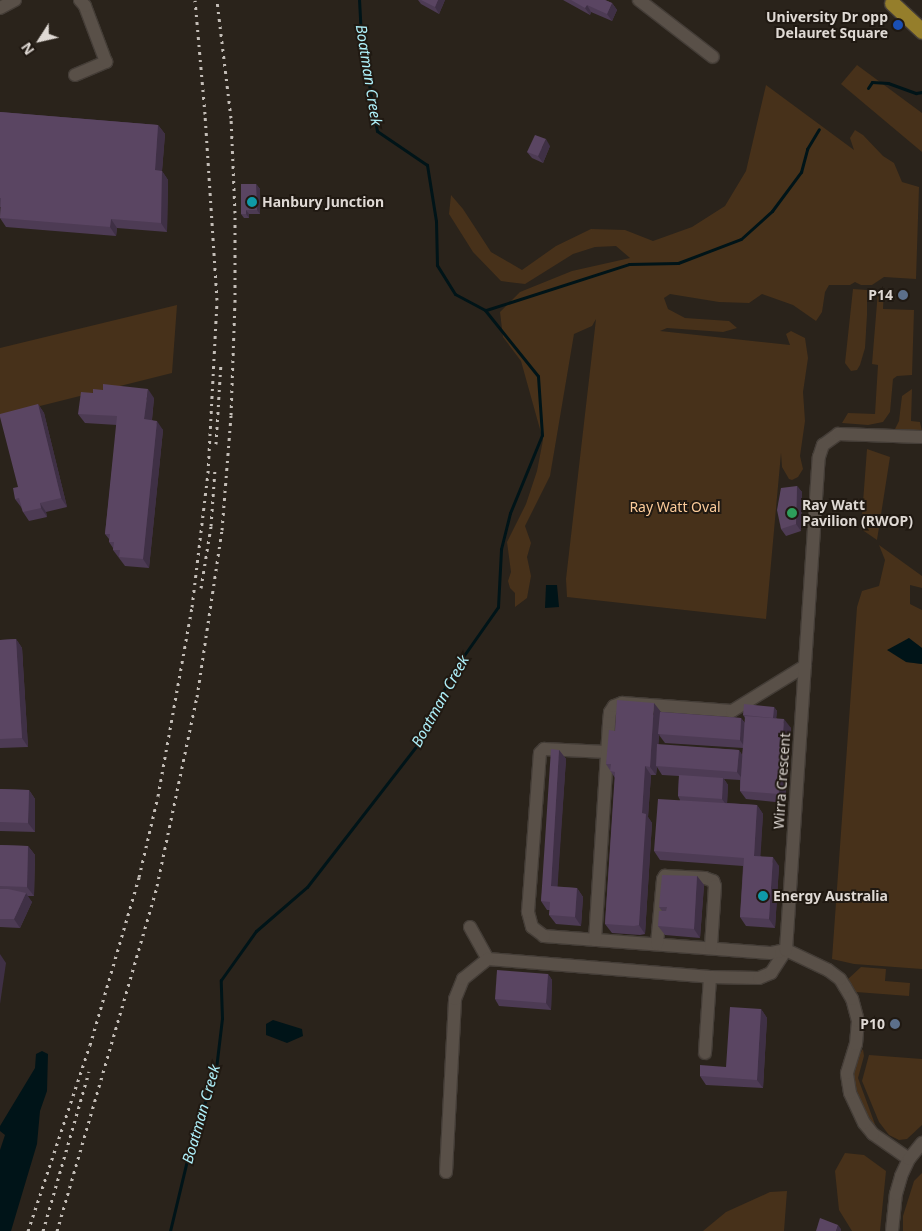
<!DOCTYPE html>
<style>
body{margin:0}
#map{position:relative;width:922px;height:1231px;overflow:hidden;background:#2a231b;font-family:"Noto Sans",sans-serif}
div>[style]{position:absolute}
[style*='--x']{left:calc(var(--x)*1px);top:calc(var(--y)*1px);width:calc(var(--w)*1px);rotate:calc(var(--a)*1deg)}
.green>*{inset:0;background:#47311a}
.water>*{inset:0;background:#001418}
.stream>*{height:3px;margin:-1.5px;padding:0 1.5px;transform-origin:1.5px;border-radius:1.5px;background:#001418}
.roads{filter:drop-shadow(1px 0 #443d37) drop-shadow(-1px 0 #443d37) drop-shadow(0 1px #443d37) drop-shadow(0 -1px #443d37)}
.minor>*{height:12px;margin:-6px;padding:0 6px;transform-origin:6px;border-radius:6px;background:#595048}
.major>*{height:15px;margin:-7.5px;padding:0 7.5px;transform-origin:7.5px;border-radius:7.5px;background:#957e2b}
.rail>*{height:3px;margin-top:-1.5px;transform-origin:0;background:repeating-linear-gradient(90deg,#c3bdb7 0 2.5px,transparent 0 7.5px)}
.wall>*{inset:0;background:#4d3b54}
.shaded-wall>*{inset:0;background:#3f3045}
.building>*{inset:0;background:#5a4562}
.dots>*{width:14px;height:14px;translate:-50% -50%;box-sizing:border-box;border:2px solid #201912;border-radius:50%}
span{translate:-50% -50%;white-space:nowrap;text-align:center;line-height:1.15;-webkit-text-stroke:4px #201912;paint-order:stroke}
.poi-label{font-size:14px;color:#dfd9d4;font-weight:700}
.right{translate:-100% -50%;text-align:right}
.left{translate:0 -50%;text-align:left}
.park-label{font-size:14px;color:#fbcb9a}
.street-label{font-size:14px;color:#dfd9d4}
.water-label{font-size:15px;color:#aef0fa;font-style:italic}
.north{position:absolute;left:15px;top:15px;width:50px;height:50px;-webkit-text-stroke:4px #201912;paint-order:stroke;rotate:235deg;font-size:14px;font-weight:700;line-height:20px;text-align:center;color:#dfd9d4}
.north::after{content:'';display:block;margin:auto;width:18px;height:22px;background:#dfd9d4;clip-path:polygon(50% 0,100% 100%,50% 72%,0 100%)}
</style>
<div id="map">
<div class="green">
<i style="clip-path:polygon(857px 65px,922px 113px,922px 152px,841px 84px)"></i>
<i style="clip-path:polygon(766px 85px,854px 150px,850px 138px,855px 130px,863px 135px,883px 156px,894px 163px,902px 182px,919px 187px,916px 279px,884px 277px,872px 285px,861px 285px,855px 282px,850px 285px,829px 285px,825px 292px,822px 312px,816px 321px,793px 305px,762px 294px,749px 303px,719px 302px,670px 294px,664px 298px,668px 309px,685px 318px,729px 321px,737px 328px,723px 332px,667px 328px,660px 331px,790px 345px,786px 334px,791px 331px,805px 338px,808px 358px,803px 392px,805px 421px,800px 456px,803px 469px,798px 477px,792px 480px,789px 479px,782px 467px,781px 453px,766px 619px,567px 597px,566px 579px,596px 319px,592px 326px,574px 334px,550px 476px,525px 526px,531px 543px,527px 557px,531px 576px,527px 598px,515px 607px,515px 593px,510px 588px,508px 581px,511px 572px,507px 542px,526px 504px,537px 471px,543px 440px,521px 361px,503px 337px,500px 312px,520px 292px,572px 271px,630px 258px,616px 246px,595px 247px,573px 254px,525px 284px,501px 281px,473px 252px,449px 214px,451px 195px,463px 209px,491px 252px,522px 270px,556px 246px,591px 229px,625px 230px,653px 241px,692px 227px,725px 206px,746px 171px)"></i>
<i style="clip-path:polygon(853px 289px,867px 290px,867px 315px,865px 348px,860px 365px,857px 370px,851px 371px,845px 363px)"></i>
<i style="clip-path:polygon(884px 289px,883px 309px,914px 310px,912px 375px,897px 376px,893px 379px,890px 412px,883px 422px,868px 425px,842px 423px,848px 413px,875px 414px,878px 365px,872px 364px,878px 291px)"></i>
<i style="clip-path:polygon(177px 305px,172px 373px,0 416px,0 348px)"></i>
<i style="clip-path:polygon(912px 389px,911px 421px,920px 422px,922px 431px,895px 429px,899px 421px,902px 396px)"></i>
<i style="clip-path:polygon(867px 449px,890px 457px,877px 540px,861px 529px)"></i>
<i style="clip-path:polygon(879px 545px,922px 576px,922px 588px,910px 585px,910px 604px,922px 610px,922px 648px,908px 638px,906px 662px,922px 664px,922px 969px,854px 964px,832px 959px,857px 607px,862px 591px,879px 586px,885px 560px)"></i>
<i style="clip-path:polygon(861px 967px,886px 969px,885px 981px,910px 983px,909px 996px,856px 992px,856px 999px,847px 980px)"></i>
<i style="clip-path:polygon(863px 1049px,864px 1056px,858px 1078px,876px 1127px,864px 1111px,852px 1083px,857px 1058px)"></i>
<i style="clip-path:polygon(869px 1055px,922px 1059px,922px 1125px,907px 1139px,899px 1140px,889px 1135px,879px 1122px,862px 1081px)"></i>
<i style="clip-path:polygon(845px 1153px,864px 1155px,886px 1171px,880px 1231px,852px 1231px,839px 1210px,835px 1171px)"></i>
<i style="clip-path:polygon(922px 1173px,922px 1231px,903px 1231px,903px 1216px,914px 1181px)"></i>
<i style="clip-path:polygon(787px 1191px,784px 1231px,703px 1231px,726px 1212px,770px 1192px)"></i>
</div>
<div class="water">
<i style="clip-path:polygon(546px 585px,557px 585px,559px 607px,545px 608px)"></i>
<i style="clip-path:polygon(909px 638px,922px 648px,922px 664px,906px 662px,887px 650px)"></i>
<i style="clip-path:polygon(273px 1020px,302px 1029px,303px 1036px,287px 1043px,266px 1035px,266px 1024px)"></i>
<i style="clip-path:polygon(42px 1051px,48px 1054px,47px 1091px,40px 1111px,37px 1144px,11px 1231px,0 1231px,0 1150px,5px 1135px,0 1131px,0 1126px,35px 1068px,36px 1054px)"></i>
</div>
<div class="stream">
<i style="--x:868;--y:88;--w:7;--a:-56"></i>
<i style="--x:872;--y:82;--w:16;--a:4"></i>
<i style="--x:888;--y:83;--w:30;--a:20"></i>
<i style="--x:916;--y:93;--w:6;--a:-9"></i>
<i style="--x:486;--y:310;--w:150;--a:-17.8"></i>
<i style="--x:629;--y:264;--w:49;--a:-1.2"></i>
<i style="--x:678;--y:263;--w:67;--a:-20.9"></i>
<i style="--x:741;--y:239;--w:42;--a:-42.1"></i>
<i style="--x:772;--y:211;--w:49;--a:-53.4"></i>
<i style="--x:801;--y:172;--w:24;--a:-75"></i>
<i style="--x:807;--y:149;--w:23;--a:-59"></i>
<i style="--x:170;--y:1231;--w:107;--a:-76.5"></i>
<i style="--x:195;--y:1127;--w:54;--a:-68.2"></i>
<i style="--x:215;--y:1077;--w:59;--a:-83.2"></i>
<i style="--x:222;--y:1018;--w:38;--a:-92"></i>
<i style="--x:221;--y:980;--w:60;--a:-54.5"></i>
<i style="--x:256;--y:931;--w:67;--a:-40.8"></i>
<i style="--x:307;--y:887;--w:181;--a:-52.2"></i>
<i style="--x:418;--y:744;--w:81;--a:-64.4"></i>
<i style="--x:453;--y:671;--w:78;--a:-54.9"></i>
<i style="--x:498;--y:607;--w:58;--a:-87"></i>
<i style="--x:501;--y:549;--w:37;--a:-76"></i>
<i style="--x:510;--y:513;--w:84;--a:-67.7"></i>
<i style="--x:542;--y:435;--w:59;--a:-93.9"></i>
<i style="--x:538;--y:376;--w:85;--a:-128.8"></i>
<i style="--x:485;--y:310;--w:34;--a:-152"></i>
<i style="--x:455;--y:294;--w:34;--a:-122"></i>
<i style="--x:437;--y:265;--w:44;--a:-91.3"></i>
<i style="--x:436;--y:221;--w:57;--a:-99.1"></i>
<i style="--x:427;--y:165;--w:60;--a:-145.8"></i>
<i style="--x:377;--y:131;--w:95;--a:-99.7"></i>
<i style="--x:361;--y:37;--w:37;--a:-93"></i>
</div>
<div class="roads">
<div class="minor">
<i style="--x:639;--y:0;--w:93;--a:37.6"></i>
<i style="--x:0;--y:8;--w:17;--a:-28"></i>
<i style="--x:75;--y:75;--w:34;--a:-23"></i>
<i style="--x:106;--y:62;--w:60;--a:-110.6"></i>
<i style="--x:85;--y:6;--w:8;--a:-130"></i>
<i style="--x:470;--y:927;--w:37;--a:61"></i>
<i style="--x:488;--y:959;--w:223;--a:4.6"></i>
<i style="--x:710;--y:977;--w:49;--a:1.2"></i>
<i style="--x:759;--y:978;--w:13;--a:-23"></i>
<i style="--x:771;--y:973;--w:27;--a:-57"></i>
<i style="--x:786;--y:950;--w:16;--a:169"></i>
<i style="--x:770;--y:953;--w:227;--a:-175.7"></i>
<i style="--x:544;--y:936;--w:15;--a:-143"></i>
<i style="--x:532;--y:927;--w:16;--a:-105"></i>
<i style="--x:528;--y:912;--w:159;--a:-85.7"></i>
<i style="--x:540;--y:753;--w:6;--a:-45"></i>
<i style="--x:544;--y:749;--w:63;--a:2.7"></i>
<i style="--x:595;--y:940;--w:218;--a:-86.3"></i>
<i style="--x:609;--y:722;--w:10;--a:-84"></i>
<i style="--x:610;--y:712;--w:7;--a:-56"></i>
<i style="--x:614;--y:706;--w:9;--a:-21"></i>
<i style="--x:622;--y:703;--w:110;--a:4.2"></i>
<i style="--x:732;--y:711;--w:86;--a:-31.7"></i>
<i style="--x:657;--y:944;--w:65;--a:-84.7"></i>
<i style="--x:663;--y:879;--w:4;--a:-56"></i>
<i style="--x:665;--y:876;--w:40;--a:2.9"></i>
<i style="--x:705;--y:878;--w:9;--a:21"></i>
<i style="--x:713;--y:881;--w:5;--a:68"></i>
<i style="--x:715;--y:886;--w:61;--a:93.8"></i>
<i style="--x:705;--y:1053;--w:76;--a:-86.2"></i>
<i style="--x:909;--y:1159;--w:44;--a:-145.2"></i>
<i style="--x:873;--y:1134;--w:14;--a:-129"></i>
<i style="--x:864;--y:1123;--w:33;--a:-115"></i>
<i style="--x:850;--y:1093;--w:20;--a:-99"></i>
<i style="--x:847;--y:1073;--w:30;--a:-73"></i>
<i style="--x:856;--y:1044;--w:23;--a:-85"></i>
<i style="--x:858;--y:1021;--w:23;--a:-105"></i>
<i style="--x:852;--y:999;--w:14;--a:-120"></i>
<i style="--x:845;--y:987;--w:9;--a:-122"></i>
<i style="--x:840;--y:979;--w:15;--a:-143"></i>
<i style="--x:828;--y:970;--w:47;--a:-154.5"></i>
<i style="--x:786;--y:950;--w:494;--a:-86.2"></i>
<i style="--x:819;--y:457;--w:13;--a:-72"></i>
<i style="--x:823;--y:445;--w:19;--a:-36"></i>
<i style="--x:838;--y:434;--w:84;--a:2"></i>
<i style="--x:446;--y:1172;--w:173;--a:-87"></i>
<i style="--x:455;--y:999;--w:22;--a:-68"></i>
<i style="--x:463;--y:979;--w:32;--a:-39"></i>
<i style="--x:892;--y:1231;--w:37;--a:-84"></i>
<i style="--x:896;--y:1194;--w:19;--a:-74"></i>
<i style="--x:901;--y:1176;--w:19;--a:-65"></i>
<i style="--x:909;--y:1159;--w:21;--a:-51"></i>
</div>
<div class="major">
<i style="--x:892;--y:3;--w:41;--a:43"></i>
</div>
</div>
<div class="rail">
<i style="--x:216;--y:444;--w:82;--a:-86.5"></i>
<i style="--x:201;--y:588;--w:63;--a:-80.8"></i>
<i style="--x:211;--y:526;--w:57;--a:-86"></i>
<i style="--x:28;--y:1231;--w:196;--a:-71.6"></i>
<i style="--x:90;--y:1045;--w:175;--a:-73.7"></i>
<i style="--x:139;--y:877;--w:83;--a:-76.8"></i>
<i style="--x:158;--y:796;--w:192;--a:-79.8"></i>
<i style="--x:192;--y:607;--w:135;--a:-83.2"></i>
<i style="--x:208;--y:473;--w:173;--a:-87"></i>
<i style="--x:217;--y:300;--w:186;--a:-93.7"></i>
<i style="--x:205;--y:114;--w:114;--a:-95"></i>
<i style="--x:43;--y:1231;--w:166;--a:-73.9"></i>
<i style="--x:57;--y:1231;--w:359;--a:-73.8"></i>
<i style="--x:157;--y:886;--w:193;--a:-78.1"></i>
<i style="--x:197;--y:697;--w:169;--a:-81.5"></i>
<i style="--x:222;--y:530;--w:115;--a:-85.5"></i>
<i style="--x:231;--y:415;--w:113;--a:-88"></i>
<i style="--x:235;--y:302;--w:89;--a:-90"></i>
<i style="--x:235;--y:213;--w:95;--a:-92.4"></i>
<i style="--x:231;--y:118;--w:119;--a:-96.8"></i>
</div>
<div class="wall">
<i style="clip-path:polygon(418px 0,445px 0,439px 14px,421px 4px)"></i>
<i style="clip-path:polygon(563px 0,605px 0,612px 3px,617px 10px,612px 21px,591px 12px,590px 15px)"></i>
<i style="clip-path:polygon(0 112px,158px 125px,165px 134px,162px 171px,168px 180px,167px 232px,117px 228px,116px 236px,6px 227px,0 218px,1px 207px,0 207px)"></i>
<i style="clip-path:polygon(550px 146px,543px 163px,532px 158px,527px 152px)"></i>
<i style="clip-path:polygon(256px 184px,260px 189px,260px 214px,249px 214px,249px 218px,244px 218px,241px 214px)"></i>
<i style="clip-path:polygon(154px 398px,152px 420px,163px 430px,149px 568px,125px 566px,113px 550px,113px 548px,109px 542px,109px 539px,105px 534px,117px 425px,85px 423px,78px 414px)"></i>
<i style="clip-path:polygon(38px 404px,44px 413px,67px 507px,46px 512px,47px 517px,29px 521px,23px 512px,21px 507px,15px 499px)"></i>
<i style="clip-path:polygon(797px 486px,802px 492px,801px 531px,786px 536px,781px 529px)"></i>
<i style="clip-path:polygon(16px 639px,22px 648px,28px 747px,0 748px,0 640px)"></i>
<i style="clip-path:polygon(evenodd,774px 707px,777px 711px,776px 718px,791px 728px,785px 803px,746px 799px,740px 791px,740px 780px,724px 779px,728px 785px,727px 803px,757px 805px,763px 814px,760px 856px,779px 866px,775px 928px,746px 926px,740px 917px,743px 866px,660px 860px,654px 851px,680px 800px,678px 796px,679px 776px,662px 775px,657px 767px,656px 775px,651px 775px,648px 817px,652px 823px,645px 934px,640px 935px,612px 933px,605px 924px,615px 778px,606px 764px,615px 731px,661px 712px,741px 718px,745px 723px,745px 718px,743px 715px,774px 707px,659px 735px,665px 743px,743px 748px,742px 755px,739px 750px,658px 745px,659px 735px)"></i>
<i style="clip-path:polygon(559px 750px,566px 759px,557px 887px,577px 888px,583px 897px,581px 926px,556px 924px,549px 915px,550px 910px,547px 910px,541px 901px)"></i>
<i style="clip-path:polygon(0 789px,29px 790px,35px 799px,35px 832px,0 831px)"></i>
<i style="clip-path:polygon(0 845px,28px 846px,35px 855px,34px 896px,27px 896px,32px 902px,20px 928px,0 927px)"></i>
<i style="clip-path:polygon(697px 876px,704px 885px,700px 938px,665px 935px,658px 926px,662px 911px,659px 907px)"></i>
<i style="clip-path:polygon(548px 974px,552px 980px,551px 1010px,499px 1006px,495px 999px)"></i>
<i style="clip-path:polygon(761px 1009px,767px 1018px,763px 1088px,706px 1085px,700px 1076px,726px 1067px)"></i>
</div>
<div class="shaded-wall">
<i style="clip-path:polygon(438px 0,445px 0,439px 14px,435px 7px)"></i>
<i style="clip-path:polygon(612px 3px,617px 10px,612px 21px,607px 14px)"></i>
<i style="clip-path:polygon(587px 5px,591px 12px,590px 15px,585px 8px)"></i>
<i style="clip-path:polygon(158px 125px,165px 134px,162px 171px,168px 180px,167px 232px,161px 223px,155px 170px)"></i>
<i style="clip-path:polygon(546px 139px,550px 146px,543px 163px,538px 156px)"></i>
<i style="clip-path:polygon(256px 184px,260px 189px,260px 214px,257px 210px)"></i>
<i style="clip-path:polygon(246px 210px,249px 214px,249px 218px,246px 214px)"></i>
<i style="clip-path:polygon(111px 219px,117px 228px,116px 236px,110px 227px)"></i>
<i style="clip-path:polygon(148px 389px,154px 398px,151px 428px,144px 419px)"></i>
<i style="clip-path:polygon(38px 404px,44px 413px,67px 507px,61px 498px)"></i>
<i style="clip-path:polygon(157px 421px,163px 430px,149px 568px,143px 559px)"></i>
<i style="clip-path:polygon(797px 486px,802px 492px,801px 531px,796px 524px)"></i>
<i style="clip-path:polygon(40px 503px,46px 512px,47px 517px,41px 508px)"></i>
<i style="clip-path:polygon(16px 639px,22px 648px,28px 747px,22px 738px)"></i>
<i style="clip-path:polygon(654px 703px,661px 712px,657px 766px,656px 766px,657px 767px,656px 775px,650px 767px)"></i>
<i style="clip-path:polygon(774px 707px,777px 711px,776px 722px,773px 718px)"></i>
<i style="clip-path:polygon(741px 718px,747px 727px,746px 749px,740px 740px)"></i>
<i style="clip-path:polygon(784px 719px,791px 728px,785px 803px,779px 794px)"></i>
<i style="clip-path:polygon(559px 750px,566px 759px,557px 895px,551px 886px)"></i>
<i style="clip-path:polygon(739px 750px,745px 759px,744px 781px,737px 772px)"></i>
<i style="clip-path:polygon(645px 766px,651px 775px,648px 817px,652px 823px,645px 934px,639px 925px,642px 813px)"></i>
<i style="clip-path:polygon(723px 778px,728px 785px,727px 806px,722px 799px)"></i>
<i style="clip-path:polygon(29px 790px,35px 799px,35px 832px,28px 823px)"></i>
<i style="clip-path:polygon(757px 805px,763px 814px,760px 865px,754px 856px)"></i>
<i style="clip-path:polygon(28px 846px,35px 855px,34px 896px,27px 887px)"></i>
<i style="clip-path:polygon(773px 857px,779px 866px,775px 928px,769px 919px)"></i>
<i style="clip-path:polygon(697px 876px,704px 885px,700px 938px,694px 929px)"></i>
<i style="clip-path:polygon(577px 888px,583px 897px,581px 926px,575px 917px)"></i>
<i style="clip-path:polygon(26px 893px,32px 902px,20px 928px,14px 919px)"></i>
<i style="clip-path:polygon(0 954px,6px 963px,0 1004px)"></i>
<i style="clip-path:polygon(548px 974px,552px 980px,551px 1010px,546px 1003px)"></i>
<i style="clip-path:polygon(761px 1009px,767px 1018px,763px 1088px,757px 1080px)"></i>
<i style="clip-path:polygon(838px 1225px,841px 1229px,841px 1231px,836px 1231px)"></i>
</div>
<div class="building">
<i style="clip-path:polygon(421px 0,438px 0,435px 7px)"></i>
<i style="clip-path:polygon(571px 0,605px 0,612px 3px,607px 14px,587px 5px,585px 8px)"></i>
<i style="clip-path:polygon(0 112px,158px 125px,155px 170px,162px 171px,161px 223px,111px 219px,110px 227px,0 218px,1px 198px,0 198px)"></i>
<i style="clip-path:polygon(535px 135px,546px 139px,538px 156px,527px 152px)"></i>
<i style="clip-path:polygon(241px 184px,256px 184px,257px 210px,246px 210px,246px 214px,241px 214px)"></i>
<i style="clip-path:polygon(103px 384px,148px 389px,144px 419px,157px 421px,143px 559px,119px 557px,120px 550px,113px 550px,114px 542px,109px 542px,110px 534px,105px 534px,117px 416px,78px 414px,81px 392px,93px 393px,93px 389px,103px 390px)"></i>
<i style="clip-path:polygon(38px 404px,61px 498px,40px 503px,41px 508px,23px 512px,19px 498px,15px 499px,13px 488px,18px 487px,0 417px,0 414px)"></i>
<i style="clip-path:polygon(797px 486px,796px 524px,781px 529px,777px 510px,781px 488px)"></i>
<i style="clip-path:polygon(16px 639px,22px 738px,0 739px,0 640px)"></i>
<i style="clip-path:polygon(617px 700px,654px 703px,650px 767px,645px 766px,642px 813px,646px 814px,639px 925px,634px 926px,605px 924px,615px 772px,610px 771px,611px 764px,606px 764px,609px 730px,615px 731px)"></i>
<i style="clip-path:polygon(744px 704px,774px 707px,773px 718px,743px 715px)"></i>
<i style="clip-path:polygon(660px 712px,741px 718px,740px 740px,658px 734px)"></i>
<i style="clip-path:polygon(745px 716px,784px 719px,779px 794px,740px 791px)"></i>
<i style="clip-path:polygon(657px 744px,739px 750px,737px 772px,656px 766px)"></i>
<i style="clip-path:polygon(551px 749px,559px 750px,551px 886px,577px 888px,575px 917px,549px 915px,550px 902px,541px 901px)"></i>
<i style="clip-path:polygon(679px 775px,723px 778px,722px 799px,678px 796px)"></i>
<i style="clip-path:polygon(0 789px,29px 790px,28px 823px,0 822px)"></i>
<i style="clip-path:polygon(658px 799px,757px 805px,754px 856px,773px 857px,769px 919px,740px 917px,744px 858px,654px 851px)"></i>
<i style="clip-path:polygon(0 845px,28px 846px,27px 887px,0 886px)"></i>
<i style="clip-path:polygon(662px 875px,697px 876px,694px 929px,658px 926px,659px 911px,666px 911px,667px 907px,659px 907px)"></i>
<i style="clip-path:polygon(0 889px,8px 889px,26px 893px,14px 919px,0 919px)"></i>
<i style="clip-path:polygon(497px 970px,548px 974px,546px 1003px,495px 999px)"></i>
<i style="clip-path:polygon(730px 1007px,761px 1009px,757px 1080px,700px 1076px,700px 1065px,726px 1067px)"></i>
<i style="clip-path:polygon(820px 1218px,838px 1225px,836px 1231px,816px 1231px)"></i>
</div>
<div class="dots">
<i style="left:898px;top:25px;background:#1a4fb4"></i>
<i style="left:252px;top:202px;background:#0f9aa8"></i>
<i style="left:903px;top:295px;background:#5c6f8a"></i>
<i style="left:792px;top:513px;background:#2e9e5b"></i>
<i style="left:763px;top:896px;background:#0f9aa8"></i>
<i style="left:895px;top:1024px;background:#5c6f8a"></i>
</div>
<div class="poi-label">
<span class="right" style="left:888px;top:25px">University Dr opp<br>Delauret Square</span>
<span class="left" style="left:262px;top:202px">Hanbury Junction</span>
<span class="right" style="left:893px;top:295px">P14</span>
<span class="left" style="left:802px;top:513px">Ray Watt<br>Pavilion (RWOP)</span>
<span class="left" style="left:773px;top:896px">Energy Australia</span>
<span class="right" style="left:885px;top:1024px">P10</span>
</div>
<div class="park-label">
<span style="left:675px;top:507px">Ray Watt Oval</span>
</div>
<div class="street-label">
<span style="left:782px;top:781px;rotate:-86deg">Wirra Crescent</span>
</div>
<div class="water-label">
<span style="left:369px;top:75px;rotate:81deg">Boatman Creek</span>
<span style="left:440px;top:701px;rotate:-61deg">Boatman Creek</span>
<span style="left:201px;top:1114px;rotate:-74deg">Boatman Creek</span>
</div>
<div class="north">N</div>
</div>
